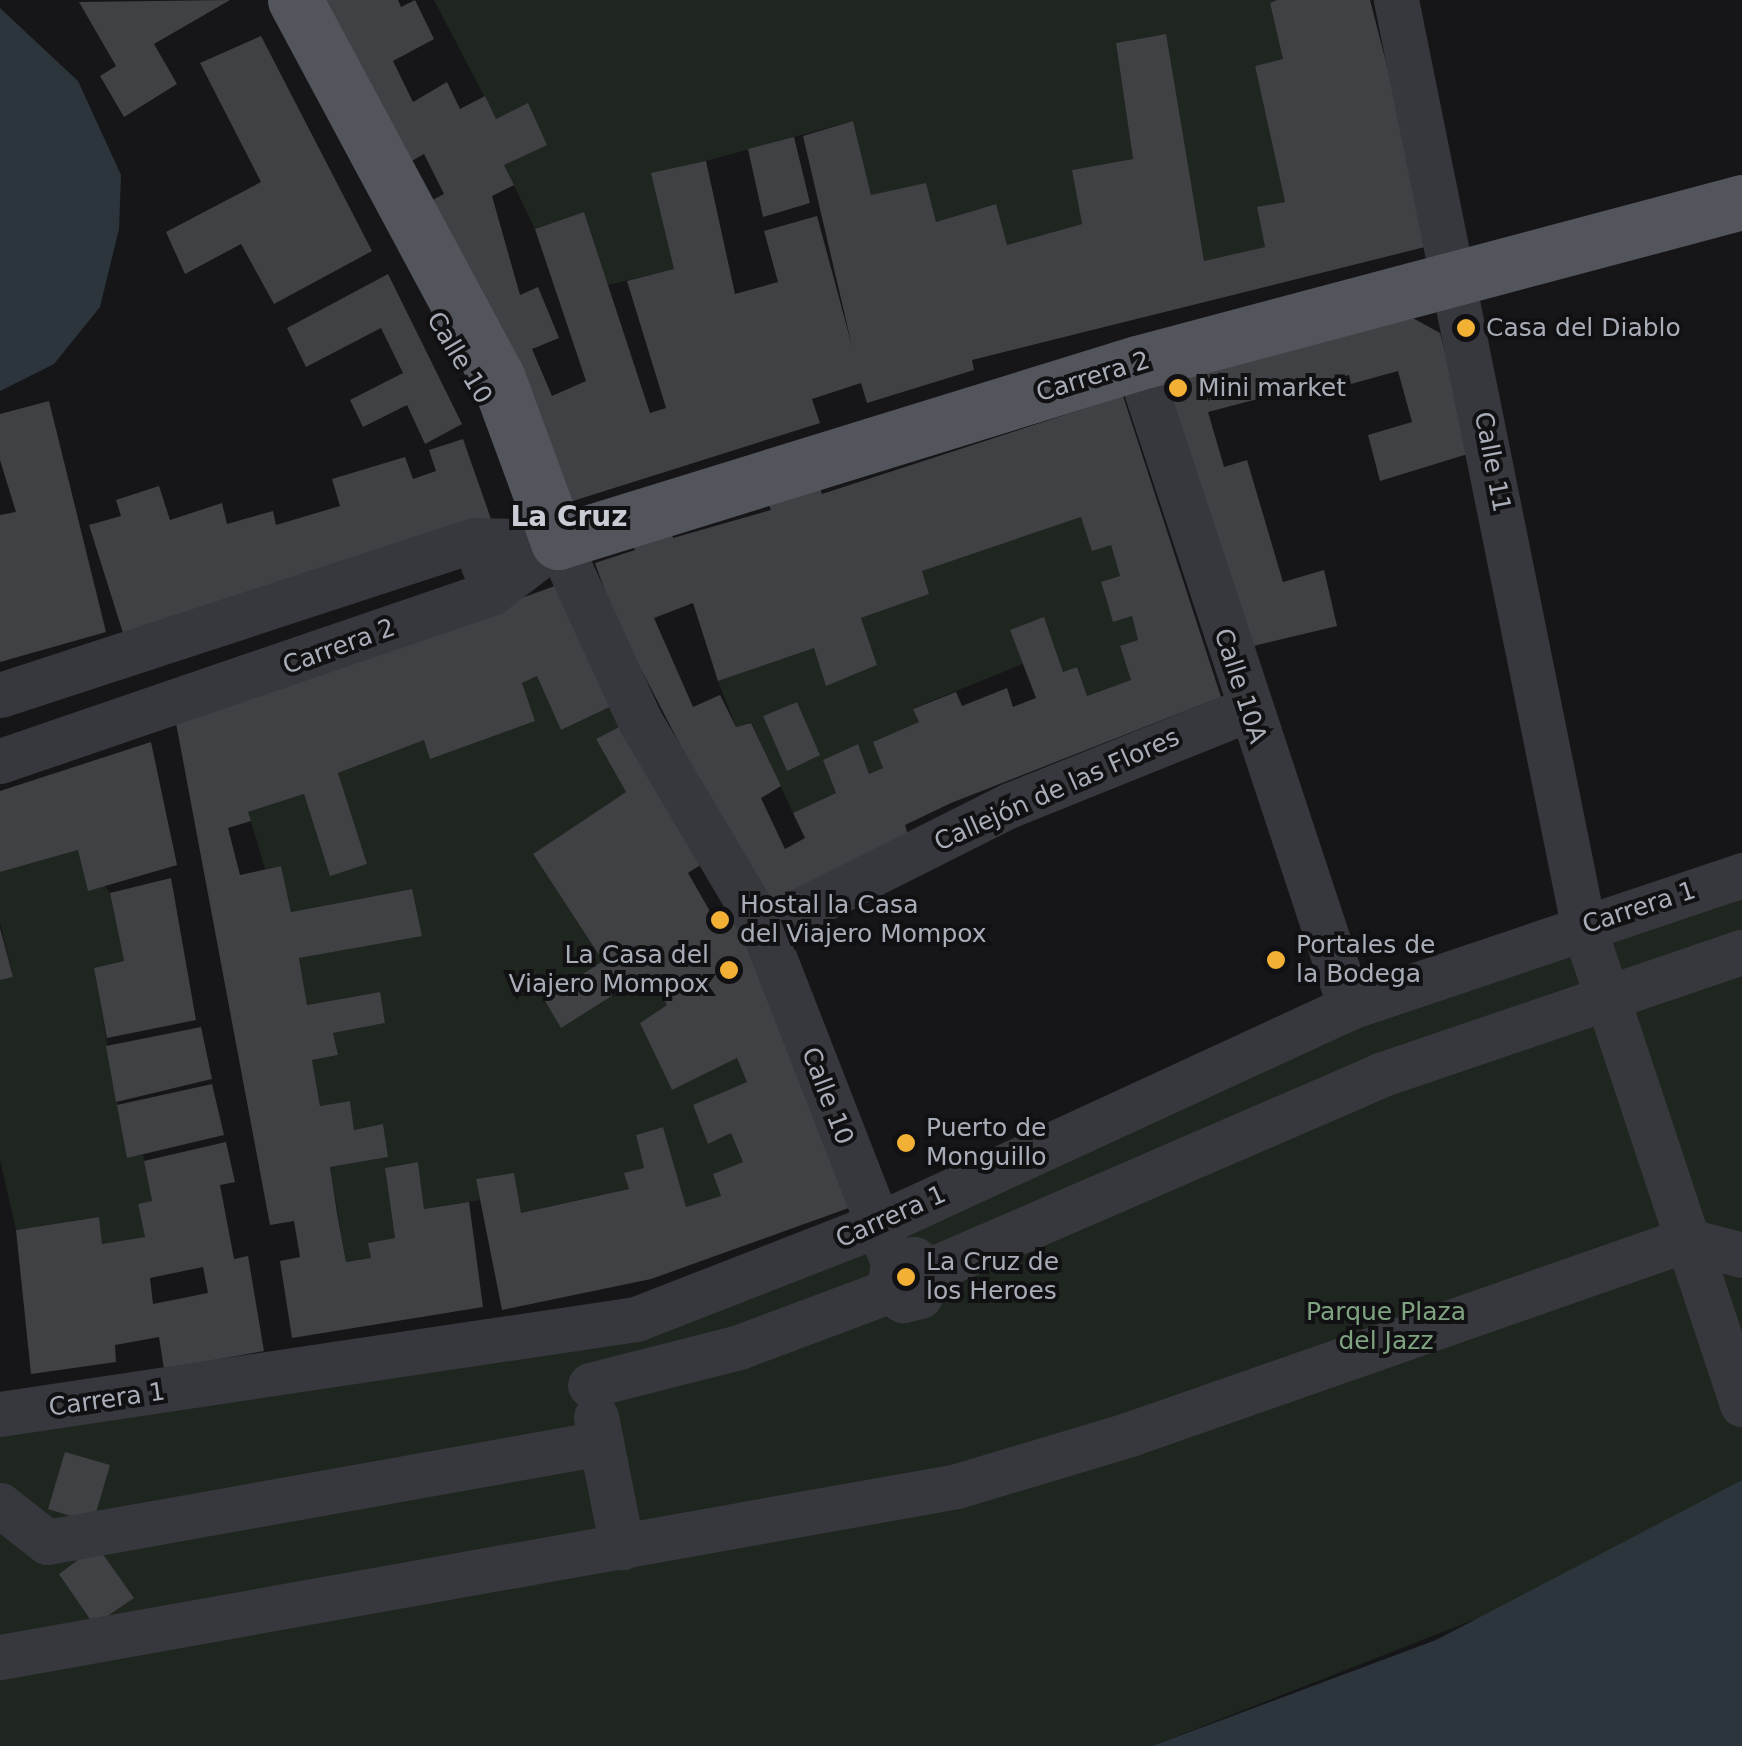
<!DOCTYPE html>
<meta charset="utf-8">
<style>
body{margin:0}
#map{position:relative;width:1742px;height:1746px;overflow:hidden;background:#161618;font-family:"DejaVu Sans",sans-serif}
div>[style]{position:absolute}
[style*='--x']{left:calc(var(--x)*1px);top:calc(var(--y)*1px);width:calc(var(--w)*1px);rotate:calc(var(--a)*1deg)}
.green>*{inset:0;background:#1e261f}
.water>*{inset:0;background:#2c353c}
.building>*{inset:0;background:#404145}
.minor>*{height:45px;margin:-22.5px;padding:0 22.5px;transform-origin:22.5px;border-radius:22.5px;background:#37383d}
.major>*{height:55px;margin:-27.5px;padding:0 27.5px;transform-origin:27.5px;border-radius:27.5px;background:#53555c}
.dots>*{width:28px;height:28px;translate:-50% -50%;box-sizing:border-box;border:5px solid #111113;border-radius:50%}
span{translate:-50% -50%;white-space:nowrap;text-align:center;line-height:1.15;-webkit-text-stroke:8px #111113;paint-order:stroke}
.poi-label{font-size:25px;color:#a8adb8}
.left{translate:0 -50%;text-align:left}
.right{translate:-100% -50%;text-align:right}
.street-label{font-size:25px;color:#a8adb8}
.park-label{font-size:25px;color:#7fa381}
.neighbourhood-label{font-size:28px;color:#c9ccd4;font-weight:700}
</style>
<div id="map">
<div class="green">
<i style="clip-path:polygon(434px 0,1277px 0,1270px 3px,1283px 59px,1255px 66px,1285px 202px,1257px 208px,1265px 247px,1204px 261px,1165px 34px,1116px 43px,1133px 159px,1073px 170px,1082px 224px,1007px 245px,995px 204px,936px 222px,926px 184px,871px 195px,853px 121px,706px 161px,674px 269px,608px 285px,584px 212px,535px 229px,504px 165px,546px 145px,496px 119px)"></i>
<i style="clip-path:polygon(evenodd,1081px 517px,1111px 545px,1120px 576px,1101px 583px,1113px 622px,1132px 616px,1138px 640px,1120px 646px,1131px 680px,1087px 696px,1077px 667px,1063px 672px,1010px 630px,1023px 664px,914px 708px,919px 722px,874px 742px,883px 768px,869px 774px,858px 744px,823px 760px,836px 793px,793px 813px,751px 722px,736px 727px,718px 681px,814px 648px,827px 685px,877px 665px,861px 618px,929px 594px,922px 571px,1081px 517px,797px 702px,820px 755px,763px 716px,797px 702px)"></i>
<i style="clip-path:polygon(537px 676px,561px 730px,616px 704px,625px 724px,596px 739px,626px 792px,533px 854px,603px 961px,561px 1027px,648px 973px,667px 1005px,641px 1023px,672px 1090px,737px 1058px,747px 1082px,693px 1106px,708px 1144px,731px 1133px,743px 1162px,713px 1174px,721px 1196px,686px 1207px,663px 1127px,636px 1135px,644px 1168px,625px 1173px,629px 1189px,521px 1213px,476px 1179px,480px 1200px,424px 1209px,418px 1162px,385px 1168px,395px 1238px,369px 1243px,371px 1258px,346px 1262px,330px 1167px,388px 1157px,383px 1125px,354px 1130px,350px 1101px,320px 1106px,312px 1060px,338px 1055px,333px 1033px,385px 1023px,379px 992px,307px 1005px,299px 958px,422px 935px,411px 889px,291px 912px,281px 866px,265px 869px,248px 812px,304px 794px,330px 875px,367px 864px,338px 773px,424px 740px,534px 721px,522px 683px)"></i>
<i style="clip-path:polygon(78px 850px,110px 893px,124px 961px,94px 968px,127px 1157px,143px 1154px,152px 1201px,138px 1204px,145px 1237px,102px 1244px,98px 1217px,16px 1230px,0 1160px,0 980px,13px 976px,0 923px,0 872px)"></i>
<i style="clip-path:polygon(1742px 875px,1742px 1480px,1529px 1598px,1152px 1746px,0 1746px,0 1414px,577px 1331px,1350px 1007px)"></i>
</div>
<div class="water">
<i style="clip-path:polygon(0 8px,78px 81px,121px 175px,119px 229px,100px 307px,54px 364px,0 391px)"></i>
<i style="clip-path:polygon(1742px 1480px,1742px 1746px,1152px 1746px,1436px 1640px)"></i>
</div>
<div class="building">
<i style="clip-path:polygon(230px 0,154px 44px,177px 84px,124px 117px,100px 76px,116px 66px,79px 2px)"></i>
<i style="clip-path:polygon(316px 0,398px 0,401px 7px,415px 0,434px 39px,393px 61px,413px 102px,447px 82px,460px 109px,485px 96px,496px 119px,528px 103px,547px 145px,504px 165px,514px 185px,492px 196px,520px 295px,538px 287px,559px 338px,532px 349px,552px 396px,586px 381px,535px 229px,584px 212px,650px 413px,666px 408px,627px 281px,674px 269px,651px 173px,706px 161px,735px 294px,778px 282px,764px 231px,817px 216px,852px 346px,803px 136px,853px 121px,871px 195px,926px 183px,936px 222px,996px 204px,1007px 245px,1082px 224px,1072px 170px,1133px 159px,1116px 43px,1166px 34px,1204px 261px,1265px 247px,1257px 207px,1285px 202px,1255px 66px,1283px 59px,1270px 3px,1277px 0,1370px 0,1433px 245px,972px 360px,974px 370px,867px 403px,861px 383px,812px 399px,820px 423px,557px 506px,427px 203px,444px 194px,424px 154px,403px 166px)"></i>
<i style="clip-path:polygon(261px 36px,372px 251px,274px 304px,241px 244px,185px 274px,166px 232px,261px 182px,200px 63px)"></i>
<i style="clip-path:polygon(794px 137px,810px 203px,763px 217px,748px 149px)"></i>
<i style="clip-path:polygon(388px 274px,462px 424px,425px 444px,407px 405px,363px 427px,350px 400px,403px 373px,381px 328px,306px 367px,287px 328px)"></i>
<i style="clip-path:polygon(1409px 316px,1440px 333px,1471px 453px,1380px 481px,1368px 435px,1412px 422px,1398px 371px,1351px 384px,1349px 375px,1208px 412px,1224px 467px,1247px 460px,1283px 582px,1324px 570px,1337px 626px,1237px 650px,1160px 381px)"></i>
<i style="clip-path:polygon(evenodd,1123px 396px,1221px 697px,951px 803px,905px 825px,908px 835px,764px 907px,642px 671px,635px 674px,595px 563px,635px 550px,629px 538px,669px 525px,673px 538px,771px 510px,766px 497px,818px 482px,822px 494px,1123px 396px,1081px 517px,1092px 551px,1111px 545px,1120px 576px,1101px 582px,1113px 622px,1132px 616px,1138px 640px,1120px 646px,1131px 680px,1087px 696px,1077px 667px,1063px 672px,1044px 617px,1010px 630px,1036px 698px,1013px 707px,1007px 688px,962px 706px,956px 692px,913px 709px,919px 722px,873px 742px,883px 768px,869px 774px,858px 744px,823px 760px,836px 793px,793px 813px,805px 838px,785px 849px,761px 798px,781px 786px,751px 723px,736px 727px,720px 695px,693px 707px,654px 618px,693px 603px,718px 681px,814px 648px,826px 686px,877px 665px,861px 618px,929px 594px,922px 571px,1081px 517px)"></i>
<i style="clip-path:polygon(49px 401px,106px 632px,0 662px,0 515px,16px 512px,0 460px,0 414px)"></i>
<i style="clip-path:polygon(463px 439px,491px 519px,123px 633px,89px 525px,121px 516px,116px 500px,159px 486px,170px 520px,222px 503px,227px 524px,273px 511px,276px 525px,340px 506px,332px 479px,405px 457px,413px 479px,436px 471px,429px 450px)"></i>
<i style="clip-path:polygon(563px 583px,616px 704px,561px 730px,537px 676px,522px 683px,535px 721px,430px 759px,424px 740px,338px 773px,367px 864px,330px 876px,304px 794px,248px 812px,251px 821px,228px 828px,240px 875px,281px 866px,291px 912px,412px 889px,422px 936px,299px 958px,307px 1005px,380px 992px,385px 1023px,333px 1033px,338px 1055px,312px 1060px,320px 1106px,350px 1101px,354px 1130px,383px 1124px,388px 1157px,330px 1167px,337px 1213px,346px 1262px,371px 1258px,368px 1243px,395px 1238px,385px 1168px,418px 1162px,424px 1209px,469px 1202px,483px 1307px,292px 1338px,280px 1261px,300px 1257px,294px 1221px,270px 1225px,176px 723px)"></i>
<i style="clip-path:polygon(797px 702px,820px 755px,787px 771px,763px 716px)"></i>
<i style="clip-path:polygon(625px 724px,705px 862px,688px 873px,719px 927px,739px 916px,857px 1205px,651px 1279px,502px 1310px,476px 1179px,514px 1173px,521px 1213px,629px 1189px,624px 1173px,644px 1168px,636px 1135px,663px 1127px,686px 1207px,721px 1196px,713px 1174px,743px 1162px,731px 1133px,708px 1144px,693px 1105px,747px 1082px,737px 1058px,672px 1090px,640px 1023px,667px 1005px,648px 973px,561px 1028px,544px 999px,603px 961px,533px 854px,626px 792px,596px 739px)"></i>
<i style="clip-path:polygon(151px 742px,177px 865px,88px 891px,78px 850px,0 872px,0 791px)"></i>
<i style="clip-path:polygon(171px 878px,196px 1020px,107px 1038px,94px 968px,124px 961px,110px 893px)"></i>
<i style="clip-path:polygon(0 928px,13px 977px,0 980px)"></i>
<i style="clip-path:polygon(201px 1027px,212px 1079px,116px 1102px,106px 1046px)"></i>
<i style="clip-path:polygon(212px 1084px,224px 1135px,127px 1158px,117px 1105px)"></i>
<i style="clip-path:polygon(evenodd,226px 1142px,235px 1182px,220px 1185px,234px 1259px,248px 1256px,264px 1351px,164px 1369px,159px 1337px,115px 1345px,116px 1362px,31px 1374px,16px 1230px,99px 1217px,102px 1244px,145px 1237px,138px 1204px,152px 1201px,144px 1161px,226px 1142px,203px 1267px,208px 1293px,153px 1304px,150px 1278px,203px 1267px)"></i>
<i style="clip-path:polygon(65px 1452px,110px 1465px,93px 1523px,48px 1509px)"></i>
<i style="clip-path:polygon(97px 1546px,134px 1598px,94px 1625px,59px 1574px)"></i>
</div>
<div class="minor">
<i style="--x:1396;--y:0;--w:944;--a:78.57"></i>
<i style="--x:1583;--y:925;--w:505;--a:71.64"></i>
<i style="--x:1137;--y:363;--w:678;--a:71.7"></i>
<i style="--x:558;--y:542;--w:197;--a:65.4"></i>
<i style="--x:640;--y:721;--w:242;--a:59.4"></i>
<i style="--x:763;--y:929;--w:357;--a:68.7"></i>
<i style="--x:893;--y:1262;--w:29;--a:98"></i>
<i style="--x:889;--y:1291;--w:17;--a:33"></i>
<i style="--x:903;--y:1300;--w:17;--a:-13"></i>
<i style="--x:920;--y:1296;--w:26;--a:-72"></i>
<i style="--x:928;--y:1271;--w:18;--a:-139"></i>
<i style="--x:914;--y:1259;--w:21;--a:172"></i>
<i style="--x:0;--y:695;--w:500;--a:-18.1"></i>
<i style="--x:475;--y:540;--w:28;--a:72"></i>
<i style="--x:0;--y:761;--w:519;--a:-18.89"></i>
<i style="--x:491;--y:593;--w:84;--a:-37.3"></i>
<i style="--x:558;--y:542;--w:83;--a:-178.6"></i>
<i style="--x:763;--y:929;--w:276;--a:-26.7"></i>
<i style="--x:1010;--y:805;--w:254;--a:-21.9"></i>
<i style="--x:928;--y:1271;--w:493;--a:-23.4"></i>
<i style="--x:1380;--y:1075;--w:382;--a:-18.8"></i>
<i style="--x:590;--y:1385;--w:154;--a:-14.3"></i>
<i style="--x:739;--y:1347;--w:160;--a:-20.5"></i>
<i style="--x:0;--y:1414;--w:643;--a:-8.5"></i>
<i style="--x:636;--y:1319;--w:259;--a:-21.3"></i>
<i style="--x:877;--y:1225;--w:521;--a:-24.74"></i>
<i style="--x:1350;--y:1007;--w:414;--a:-18.6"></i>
<i style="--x:596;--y:1417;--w:133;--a:78.7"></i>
<i style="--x:0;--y:1505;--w:60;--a:38.2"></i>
<i style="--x:47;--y:1542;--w:563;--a:-10.13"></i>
<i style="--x:0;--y:1657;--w:972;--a:-10.13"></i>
<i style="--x:957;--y:1486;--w:181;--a:-16.7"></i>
<i style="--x:1130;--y:1434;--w:588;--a:-19.27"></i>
<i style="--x:1685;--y:1240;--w:59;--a:14.7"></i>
</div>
<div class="major">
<i style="--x:295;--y:0;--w:427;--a:61.8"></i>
<i style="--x:497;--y:376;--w:177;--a:69.8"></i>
<i style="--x:558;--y:542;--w:606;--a:-17.18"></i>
<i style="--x:1137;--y:363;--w:626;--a:-14.9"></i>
</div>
<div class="dots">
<i style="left:1466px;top:328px;background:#f2b134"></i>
<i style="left:1178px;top:388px;background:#f2b134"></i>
<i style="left:720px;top:920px;background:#f2b134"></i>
<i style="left:1276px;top:960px;background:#f2b134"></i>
<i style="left:729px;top:970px;background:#f2b134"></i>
<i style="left:906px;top:1143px;background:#f2b134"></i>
<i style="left:906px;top:1277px;background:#f2b134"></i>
</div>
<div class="poi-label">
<span class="left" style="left:1486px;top:328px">Casa del Diablo</span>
<span class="left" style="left:1198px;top:388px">Mini market</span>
<span class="left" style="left:740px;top:920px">Hostal la Casa<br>del Viajero Mompox</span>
<span class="left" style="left:1296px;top:960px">Portales de<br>la Bodega</span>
<span class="right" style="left:709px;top:970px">La Casa del<br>Viajero Mompox</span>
<span class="left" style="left:926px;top:1143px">Puerto de<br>Monguillo</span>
<span class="left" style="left:926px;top:1277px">La Cruz de<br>los Heroes</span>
</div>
<div class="street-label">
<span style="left:459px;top:358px;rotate:59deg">Calle 10</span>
<span style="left:1093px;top:377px;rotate:-17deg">Carrera 2</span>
<span style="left:1492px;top:462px;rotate:79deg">Calle 11</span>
<span style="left:339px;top:647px;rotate:-20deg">Carrera 2</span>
<span style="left:1240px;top:686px;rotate:72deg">Calle 10A</span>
<span style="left:1057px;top:790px;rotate:-24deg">Callejón de las Flores</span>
<span style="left:1639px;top:908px;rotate:-18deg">Carrera 1</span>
<span style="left:827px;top:1096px;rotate:69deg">Calle 10</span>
<span style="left:891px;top:1217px;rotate:-24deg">Carrera 1</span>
<span style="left:107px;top:1400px;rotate:-8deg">Carrera 1</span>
</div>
<div class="park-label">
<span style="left:1386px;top:1327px">Parque Plaza<br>del Jazz</span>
</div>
<div class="neighbourhood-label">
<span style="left:569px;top:517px">La Cruz</span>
</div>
</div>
